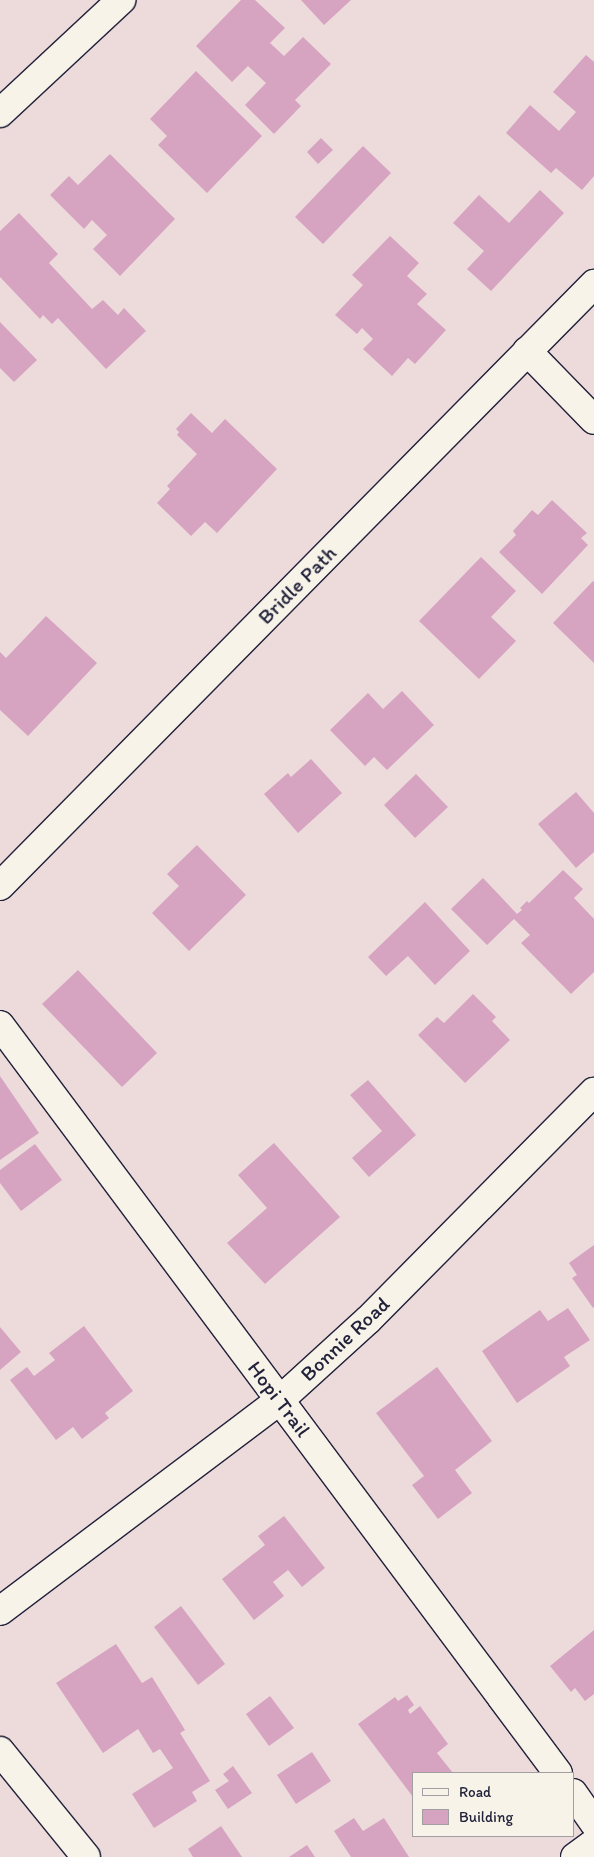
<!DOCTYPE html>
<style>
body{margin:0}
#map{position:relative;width:594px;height:1857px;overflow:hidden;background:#eddbdc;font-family:Itim,sans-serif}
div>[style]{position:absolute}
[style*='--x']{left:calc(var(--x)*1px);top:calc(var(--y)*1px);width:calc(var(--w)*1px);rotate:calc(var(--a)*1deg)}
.building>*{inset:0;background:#d6a4c0}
.roads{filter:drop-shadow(1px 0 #22223b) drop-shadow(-1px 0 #22223b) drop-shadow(0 1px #22223b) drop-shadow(0 -1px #22223b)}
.minor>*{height:28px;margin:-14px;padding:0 14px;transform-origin:14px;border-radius:14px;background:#f7f3e8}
.tertiary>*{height:28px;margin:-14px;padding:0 14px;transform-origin:14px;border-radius:14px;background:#f7f3e8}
span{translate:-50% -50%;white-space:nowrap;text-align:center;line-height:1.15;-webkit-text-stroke:4.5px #f7f3e8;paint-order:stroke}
.street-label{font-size:21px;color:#22223b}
.legend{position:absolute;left:412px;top:1772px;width:162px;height:65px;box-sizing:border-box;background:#f7f3e8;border:1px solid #a29fa3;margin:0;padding:6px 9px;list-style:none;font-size:15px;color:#22223b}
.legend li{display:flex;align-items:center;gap:10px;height:25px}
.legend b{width:25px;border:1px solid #a29fa3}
</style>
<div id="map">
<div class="building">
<i style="clip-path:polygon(241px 0,255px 0,285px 28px,270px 43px,284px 56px,303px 37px,331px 64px,295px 100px,301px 106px,274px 134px,245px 105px,266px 83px,248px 66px,232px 82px,196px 46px)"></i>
<i style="clip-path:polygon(301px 0,351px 0,324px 25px)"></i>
<i style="clip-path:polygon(586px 55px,594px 62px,594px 176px,582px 190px,556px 168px,551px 173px,506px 133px,530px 105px,559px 131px,576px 112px,553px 92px)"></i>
<i style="clip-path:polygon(196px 71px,262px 136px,207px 193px,158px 145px,167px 136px,150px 119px)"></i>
<i style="clip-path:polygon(321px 138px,333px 150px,318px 164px,307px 152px)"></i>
<i style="clip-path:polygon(363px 146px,391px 173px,323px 244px,295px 217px)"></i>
<i style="clip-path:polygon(110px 154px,175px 219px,120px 276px,93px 249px,107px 235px,92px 220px,84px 229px,50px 195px,69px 176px,78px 185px)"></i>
<i style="clip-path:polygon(540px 190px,564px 213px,491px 291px,467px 269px,484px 251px,453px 223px,479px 195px,509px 223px)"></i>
<i style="clip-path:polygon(19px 213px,58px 254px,49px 263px,92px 309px,103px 300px,118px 315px,124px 308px,146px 331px,106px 369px,58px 318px,52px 324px,43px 315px,40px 319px,0 277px,0 231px)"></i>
<i style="clip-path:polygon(390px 236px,419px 263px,407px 276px,427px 294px,417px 304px,446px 330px,415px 364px,408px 358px,392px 376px,363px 349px,373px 339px,362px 328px,357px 334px,335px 315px,363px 285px,352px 275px)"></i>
<i style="clip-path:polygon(0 322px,37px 360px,14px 382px,0 368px)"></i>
<i style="clip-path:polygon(191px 413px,212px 433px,225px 419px,277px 469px,217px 533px,205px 522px,191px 536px,157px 503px,170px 489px,167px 486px,197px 454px,177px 435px,179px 432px,176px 429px)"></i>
<i style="clip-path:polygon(552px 500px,587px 533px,581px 538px,588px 545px,542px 594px,499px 552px,516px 535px,513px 531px,532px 510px,538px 515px)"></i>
<i style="clip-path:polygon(481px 557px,516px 591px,491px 617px,516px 641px,479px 679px,419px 621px)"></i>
<i style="clip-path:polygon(593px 581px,594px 582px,594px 663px,553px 623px)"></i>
<i style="clip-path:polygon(46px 616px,97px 663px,28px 736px,0 710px,0 652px,6px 658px)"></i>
<i style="clip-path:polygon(402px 691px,434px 725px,387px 770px,374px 757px,365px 766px,330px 730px,368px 693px,383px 709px)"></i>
<i style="clip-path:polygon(311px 759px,342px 793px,298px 833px,264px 794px,288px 773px,291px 777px)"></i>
<i style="clip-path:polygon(416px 774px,448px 807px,415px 838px,384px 805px)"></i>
<i style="clip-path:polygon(576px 792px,594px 813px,594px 852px,576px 868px,538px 824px)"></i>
<i style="clip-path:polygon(197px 845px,246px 895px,189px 951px,152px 913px,179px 886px,167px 874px)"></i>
<i style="clip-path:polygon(563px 870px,583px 889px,574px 898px,594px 919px,594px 972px,571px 994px,521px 943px,530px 935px,514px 919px,487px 945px,451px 909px,483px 878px,517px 914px,522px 910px,520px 908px,527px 901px,529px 903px)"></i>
<i style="clip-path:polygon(425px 902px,470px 951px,435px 985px,408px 956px,386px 976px,368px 957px)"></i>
<i style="clip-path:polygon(78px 970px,157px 1053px,122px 1087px,42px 1004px)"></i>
<i style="clip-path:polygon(473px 994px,496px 1017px,492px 1021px,510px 1040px,465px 1083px,418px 1035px,437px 1017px,444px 1023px)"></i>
<i style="clip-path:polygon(0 1076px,39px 1133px,0 1160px)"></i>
<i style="clip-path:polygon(368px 1080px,416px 1135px,369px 1177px,352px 1158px,382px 1131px,350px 1095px)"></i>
<i style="clip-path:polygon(274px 1143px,340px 1217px,265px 1284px,227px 1243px,267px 1208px,238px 1175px)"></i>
<i style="clip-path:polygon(35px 1144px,62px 1180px,21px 1211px,0 1183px,0 1170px)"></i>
<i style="clip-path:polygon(594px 1245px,594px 1307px,593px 1308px,572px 1278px,577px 1275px,569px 1263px)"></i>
<i style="clip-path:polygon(568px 1308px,590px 1340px,564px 1357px,570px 1366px,517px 1403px,482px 1351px,540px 1310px,548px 1321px)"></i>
<i style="clip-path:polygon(84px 1326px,133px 1391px,105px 1413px,109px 1418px,82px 1439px,73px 1427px,56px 1440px,10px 1380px,27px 1367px,34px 1376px,55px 1360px,49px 1353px)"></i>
<i style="clip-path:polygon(0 1327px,21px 1352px,0 1370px)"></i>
<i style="clip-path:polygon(437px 1367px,492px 1441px,455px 1470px,472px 1493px,438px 1519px,412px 1485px,424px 1476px,376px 1413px)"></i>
<i style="clip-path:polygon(284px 1516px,325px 1568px,302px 1587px,288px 1570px,273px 1582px,284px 1596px,254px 1620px,222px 1579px,265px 1545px,258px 1536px)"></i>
<i style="clip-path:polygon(181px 1606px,225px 1664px,198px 1685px,154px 1627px)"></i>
<i style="clip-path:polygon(594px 1630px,594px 1694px,585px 1701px,575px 1688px,571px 1692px,550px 1666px)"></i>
<i style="clip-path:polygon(116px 1644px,142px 1683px,152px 1677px,185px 1730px,180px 1733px,210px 1781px,192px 1792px,197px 1801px,154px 1828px,132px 1794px,173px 1768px,160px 1749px,153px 1753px,138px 1729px,103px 1753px,56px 1683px)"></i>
<i style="clip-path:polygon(407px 1695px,414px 1705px,408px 1710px,410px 1714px,420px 1706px,448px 1744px,437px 1753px,453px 1773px,413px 1773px,413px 1797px,358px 1724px,395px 1697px,398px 1701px)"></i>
<i style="clip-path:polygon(270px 1696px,294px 1728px,269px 1746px,246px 1714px)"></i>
<i style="clip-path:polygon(312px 1752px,331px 1781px,296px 1804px,277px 1775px)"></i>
<i style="clip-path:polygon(233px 1766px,252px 1793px,228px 1809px,215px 1790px,229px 1781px,223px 1774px)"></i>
<i style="clip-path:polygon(354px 1818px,363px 1831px,384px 1818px,409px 1857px,351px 1857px,334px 1831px)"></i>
<i style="clip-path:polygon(221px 1826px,242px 1857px,193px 1857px,188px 1849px)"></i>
<i style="clip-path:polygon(307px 1845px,315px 1857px,289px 1857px)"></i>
</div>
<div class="roads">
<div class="minor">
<i style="--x:0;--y:113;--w:166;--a:-43"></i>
<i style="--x:527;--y:351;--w:96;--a:45.8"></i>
<i style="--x:0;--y:886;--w:846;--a:-45.38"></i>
<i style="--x:0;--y:1025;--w:933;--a:53.28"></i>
<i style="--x:0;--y:1611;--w:351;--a:-37"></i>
<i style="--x:280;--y:1400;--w:119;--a:-42.3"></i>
<i style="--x:368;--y:1320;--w:321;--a:-45.3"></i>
<i style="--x:0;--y:1751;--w:136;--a:50.9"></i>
<i style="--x:573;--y:1793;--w:37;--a:55"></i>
</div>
<div class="tertiary">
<i style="--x:575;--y:1857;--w:24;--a:-36"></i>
</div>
</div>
<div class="street-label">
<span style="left:297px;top:585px;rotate:-45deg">Bridle Path</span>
<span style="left:345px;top:1339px;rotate:-43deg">Bonnie Road</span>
<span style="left:279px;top:1399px;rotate:53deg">Hopi Trail</span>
</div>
<ul class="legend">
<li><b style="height:6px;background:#f7f3e8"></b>Road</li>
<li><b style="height:14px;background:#d6a4c0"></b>Building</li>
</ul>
</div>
